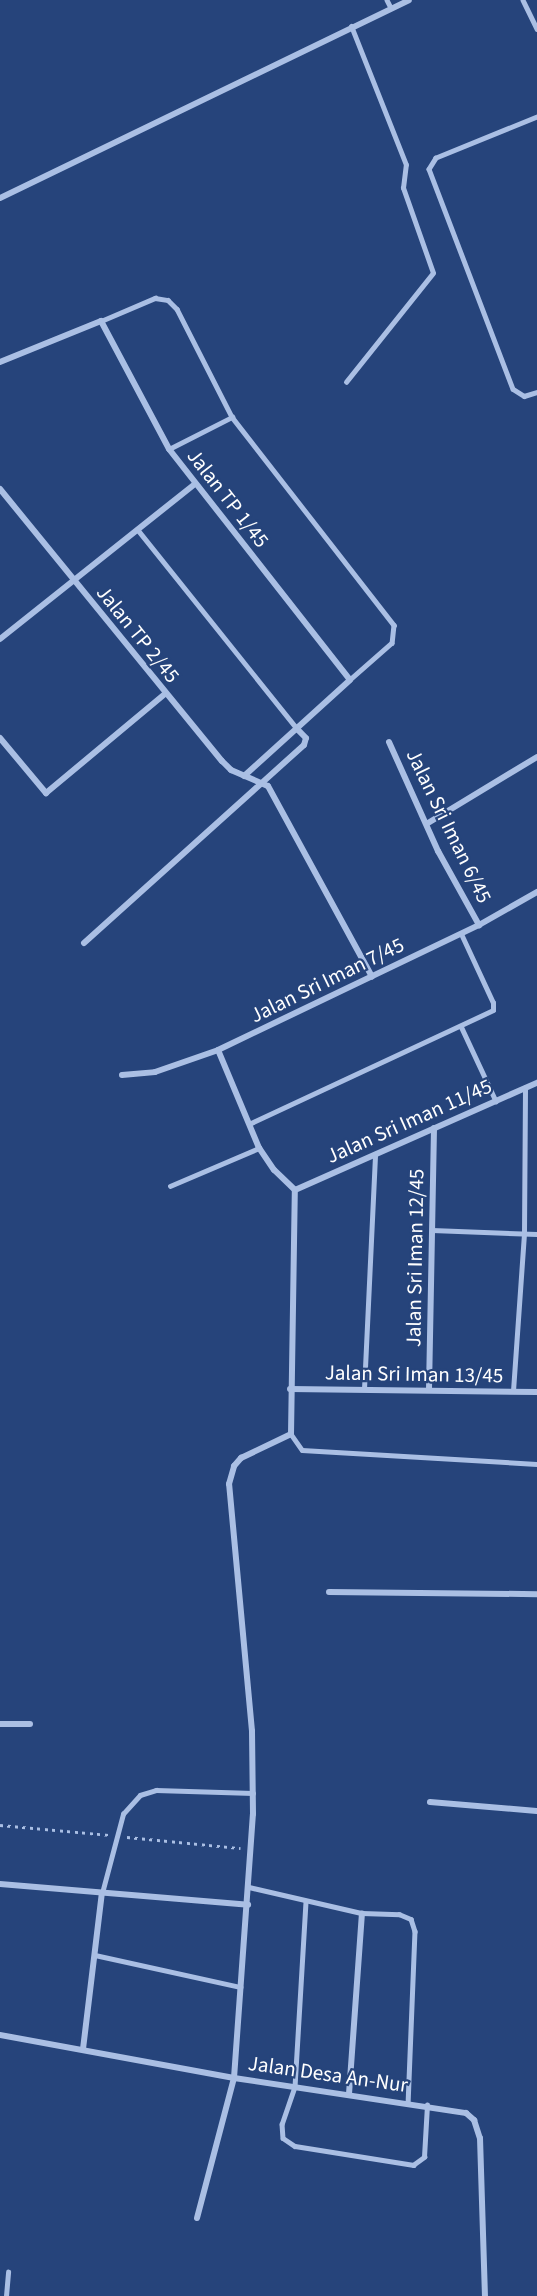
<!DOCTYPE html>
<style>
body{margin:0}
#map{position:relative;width:537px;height:2296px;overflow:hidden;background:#26447b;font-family:"Source Sans 3",sans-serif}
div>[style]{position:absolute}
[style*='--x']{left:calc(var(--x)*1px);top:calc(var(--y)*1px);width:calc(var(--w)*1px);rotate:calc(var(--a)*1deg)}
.path>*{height:3px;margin-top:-1.5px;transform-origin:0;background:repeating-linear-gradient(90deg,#aabfe4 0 3px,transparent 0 7.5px)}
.lane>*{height:4.5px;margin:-2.25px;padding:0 2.25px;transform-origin:2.25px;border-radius:2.25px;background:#aabfe4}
.street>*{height:6px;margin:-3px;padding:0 3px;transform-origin:3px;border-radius:3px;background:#aabfe4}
span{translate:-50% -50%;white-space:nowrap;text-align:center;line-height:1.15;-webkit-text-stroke:4.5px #26447b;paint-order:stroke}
.street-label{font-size:21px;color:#fff}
</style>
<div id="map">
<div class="path">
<i style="--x:0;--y:1825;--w:109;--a:5.2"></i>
<i style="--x:127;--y:1837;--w:114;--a:5.6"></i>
</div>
<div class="lane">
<i style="--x:387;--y:0;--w:9;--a:63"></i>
<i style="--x:523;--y:0;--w:32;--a:64"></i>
<i style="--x:537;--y:117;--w:109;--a:157.9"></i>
<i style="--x:436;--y:158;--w:13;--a:122"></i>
<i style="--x:429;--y:169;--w:235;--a:69.1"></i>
<i style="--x:513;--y:389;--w:13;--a:32"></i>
<i style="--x:524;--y:396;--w:14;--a:-17"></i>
<i style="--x:101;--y:321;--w:59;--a:-23.1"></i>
<i style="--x:155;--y:298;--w:13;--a:9"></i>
<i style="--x:168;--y:300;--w:13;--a:45"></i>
<i style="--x:177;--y:309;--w:121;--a:63"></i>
<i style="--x:232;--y:417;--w:264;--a:52.1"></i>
<i style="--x:394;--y:625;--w:18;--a:96"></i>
<i style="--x:392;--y:643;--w:56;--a:138.6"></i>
<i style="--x:346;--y:382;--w:139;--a:-51.4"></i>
<i style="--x:433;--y:273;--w:90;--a:-109.4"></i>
<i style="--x:403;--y:188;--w:23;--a:-83"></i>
<i style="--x:406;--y:165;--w:149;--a:-111.6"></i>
<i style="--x:169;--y:449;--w:71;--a:-26.9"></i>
<i style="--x:138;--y:530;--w:256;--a:51.3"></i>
<i style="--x:461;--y:1026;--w:83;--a:65"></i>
<i style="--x:249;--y:1124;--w:269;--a:-25"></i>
<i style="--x:493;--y:1010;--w:7;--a:-90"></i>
<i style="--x:493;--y:1003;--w:76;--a:-114.9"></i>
<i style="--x:170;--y:1186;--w:97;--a:-23.1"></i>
<i style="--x:432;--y:1230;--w:105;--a:2.2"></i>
<i style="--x:364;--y:1389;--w:235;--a:-87.3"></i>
<i style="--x:513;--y:1391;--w:158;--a:-86"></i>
<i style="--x:524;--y:1233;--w:145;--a:-89.6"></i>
<i style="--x:291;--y:1434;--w:19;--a:55"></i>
<i style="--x:302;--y:1450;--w:235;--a:3.4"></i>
<i style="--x:249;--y:1887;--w:116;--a:13"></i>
<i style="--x:362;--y:1913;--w:37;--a:2"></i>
<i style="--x:399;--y:1914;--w:13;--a:23"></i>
<i style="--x:411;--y:1919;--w:13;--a:72"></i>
<i style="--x:415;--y:1931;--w:171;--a:92.3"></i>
<i style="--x:102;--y:1893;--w:82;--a:-75.1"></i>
<i style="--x:123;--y:1814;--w:25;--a:-48"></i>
<i style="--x:140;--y:1795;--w:17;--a:-17"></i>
<i style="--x:156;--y:1790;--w:97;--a:1.8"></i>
<i style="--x:306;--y:1902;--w:185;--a:93.4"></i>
<i style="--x:295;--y:2087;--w:39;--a:109"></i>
<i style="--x:282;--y:2124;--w:14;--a:86"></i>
<i style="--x:283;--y:2138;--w:14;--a:34"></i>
<i style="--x:295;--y:2146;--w:120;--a:9.1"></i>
<i style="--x:413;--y:2165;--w:14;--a:-36"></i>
<i style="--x:424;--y:2157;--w:52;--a:-86.7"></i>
<i style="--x:95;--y:1955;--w:149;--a:12.4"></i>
<i style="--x:6;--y:2296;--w:24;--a:-85"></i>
</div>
<div class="street">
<i style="--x:0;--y:198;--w:454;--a:-25.8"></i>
<i style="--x:0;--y:362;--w:109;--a:-22.1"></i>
<i style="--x:101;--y:321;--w:145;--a:62"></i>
<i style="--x:169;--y:449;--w:293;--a:51.9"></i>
<i style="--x:350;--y:680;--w:143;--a:137.8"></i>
<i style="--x:0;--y:489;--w:351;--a:50.8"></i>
<i style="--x:222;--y:761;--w:13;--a:45"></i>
<i style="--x:231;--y:770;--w:40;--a:23.4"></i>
<i style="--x:268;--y:786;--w:217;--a:61.4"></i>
<i style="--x:0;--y:639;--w:249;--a:-38.5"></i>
<i style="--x:0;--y:738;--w:72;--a:50.1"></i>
<i style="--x:46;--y:793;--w:155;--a:-39.8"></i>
<i style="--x:389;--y:742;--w:120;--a:65.8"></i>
<i style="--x:438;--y:851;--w:85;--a:61"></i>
<i style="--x:428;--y:823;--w:127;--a:-31.2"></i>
<i style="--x:84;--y:943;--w:296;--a:-42"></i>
<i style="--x:304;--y:745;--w:7;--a:-74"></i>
<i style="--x:306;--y:738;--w:11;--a:-135"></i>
<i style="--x:122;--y:1075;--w:33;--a:-5"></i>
<i style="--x:155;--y:1072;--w:67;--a:-19.2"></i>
<i style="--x:218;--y:1050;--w:289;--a:-25.6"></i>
<i style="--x:479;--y:925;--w:67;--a:-29.6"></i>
<i style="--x:295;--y:1190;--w:265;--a:-23.9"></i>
<i style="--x:290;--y:1389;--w:247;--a:0.7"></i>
<i style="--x:429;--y:1389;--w:261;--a:-88.9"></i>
<i style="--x:329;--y:1592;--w:208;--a:0.6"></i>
<i style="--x:0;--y:1724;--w:30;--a:0"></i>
<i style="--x:430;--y:1802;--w:107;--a:4.8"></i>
<i style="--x:0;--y:1884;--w:249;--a:4.8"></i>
<i style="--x:0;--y:2035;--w:238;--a:10.4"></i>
<i style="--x:234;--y:2078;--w:235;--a:8.6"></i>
<i style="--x:466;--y:2113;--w:11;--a:41"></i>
<i style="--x:474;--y:2120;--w:19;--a:72"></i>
<i style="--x:480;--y:2138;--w:158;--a:88.2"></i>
<i style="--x:83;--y:2049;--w:157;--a:-83.1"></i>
<i style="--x:349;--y:2094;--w:181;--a:-85.9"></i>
<i style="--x:197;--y:2218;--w:145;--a:-75.2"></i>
<i style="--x:234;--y:2078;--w:265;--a:-85.9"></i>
<i style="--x:253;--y:1814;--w:83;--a:-90.7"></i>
<i style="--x:252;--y:1731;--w:248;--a:-95.3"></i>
<i style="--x:229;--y:1484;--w:19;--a:-74"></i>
<i style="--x:234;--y:1466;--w:11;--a:-49"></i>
<i style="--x:241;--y:1458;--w:55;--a:-25.6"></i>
<i style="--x:291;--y:1434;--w:244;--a:-89.1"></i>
<i style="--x:295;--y:1190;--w:29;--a:-136"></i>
<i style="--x:274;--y:1170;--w:27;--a:-124"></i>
<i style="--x:259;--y:1148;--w:106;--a:-112.7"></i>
</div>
<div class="street-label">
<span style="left:228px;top:498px;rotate:52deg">Jalan TP 1/45</span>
<span style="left:138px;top:634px;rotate:51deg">Jalan TP 2/45</span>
<span style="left:449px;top:826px;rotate:64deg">Jalan Sri Iman 6/45</span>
<span style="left:327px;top:980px;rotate:-26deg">Jalan Sri Iman 7/45</span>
<span style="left:409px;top:1121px;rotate:-24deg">Jalan Sri Iman 11/45</span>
<span style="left:415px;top:1258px;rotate:-89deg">Jalan Sri Iman 12/45</span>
<span style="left:414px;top:1374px;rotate:1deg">Jalan Sri Iman 13/45</span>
<span style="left:328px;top:2074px;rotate:8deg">Jalan Desa An-Nur</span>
</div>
</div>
